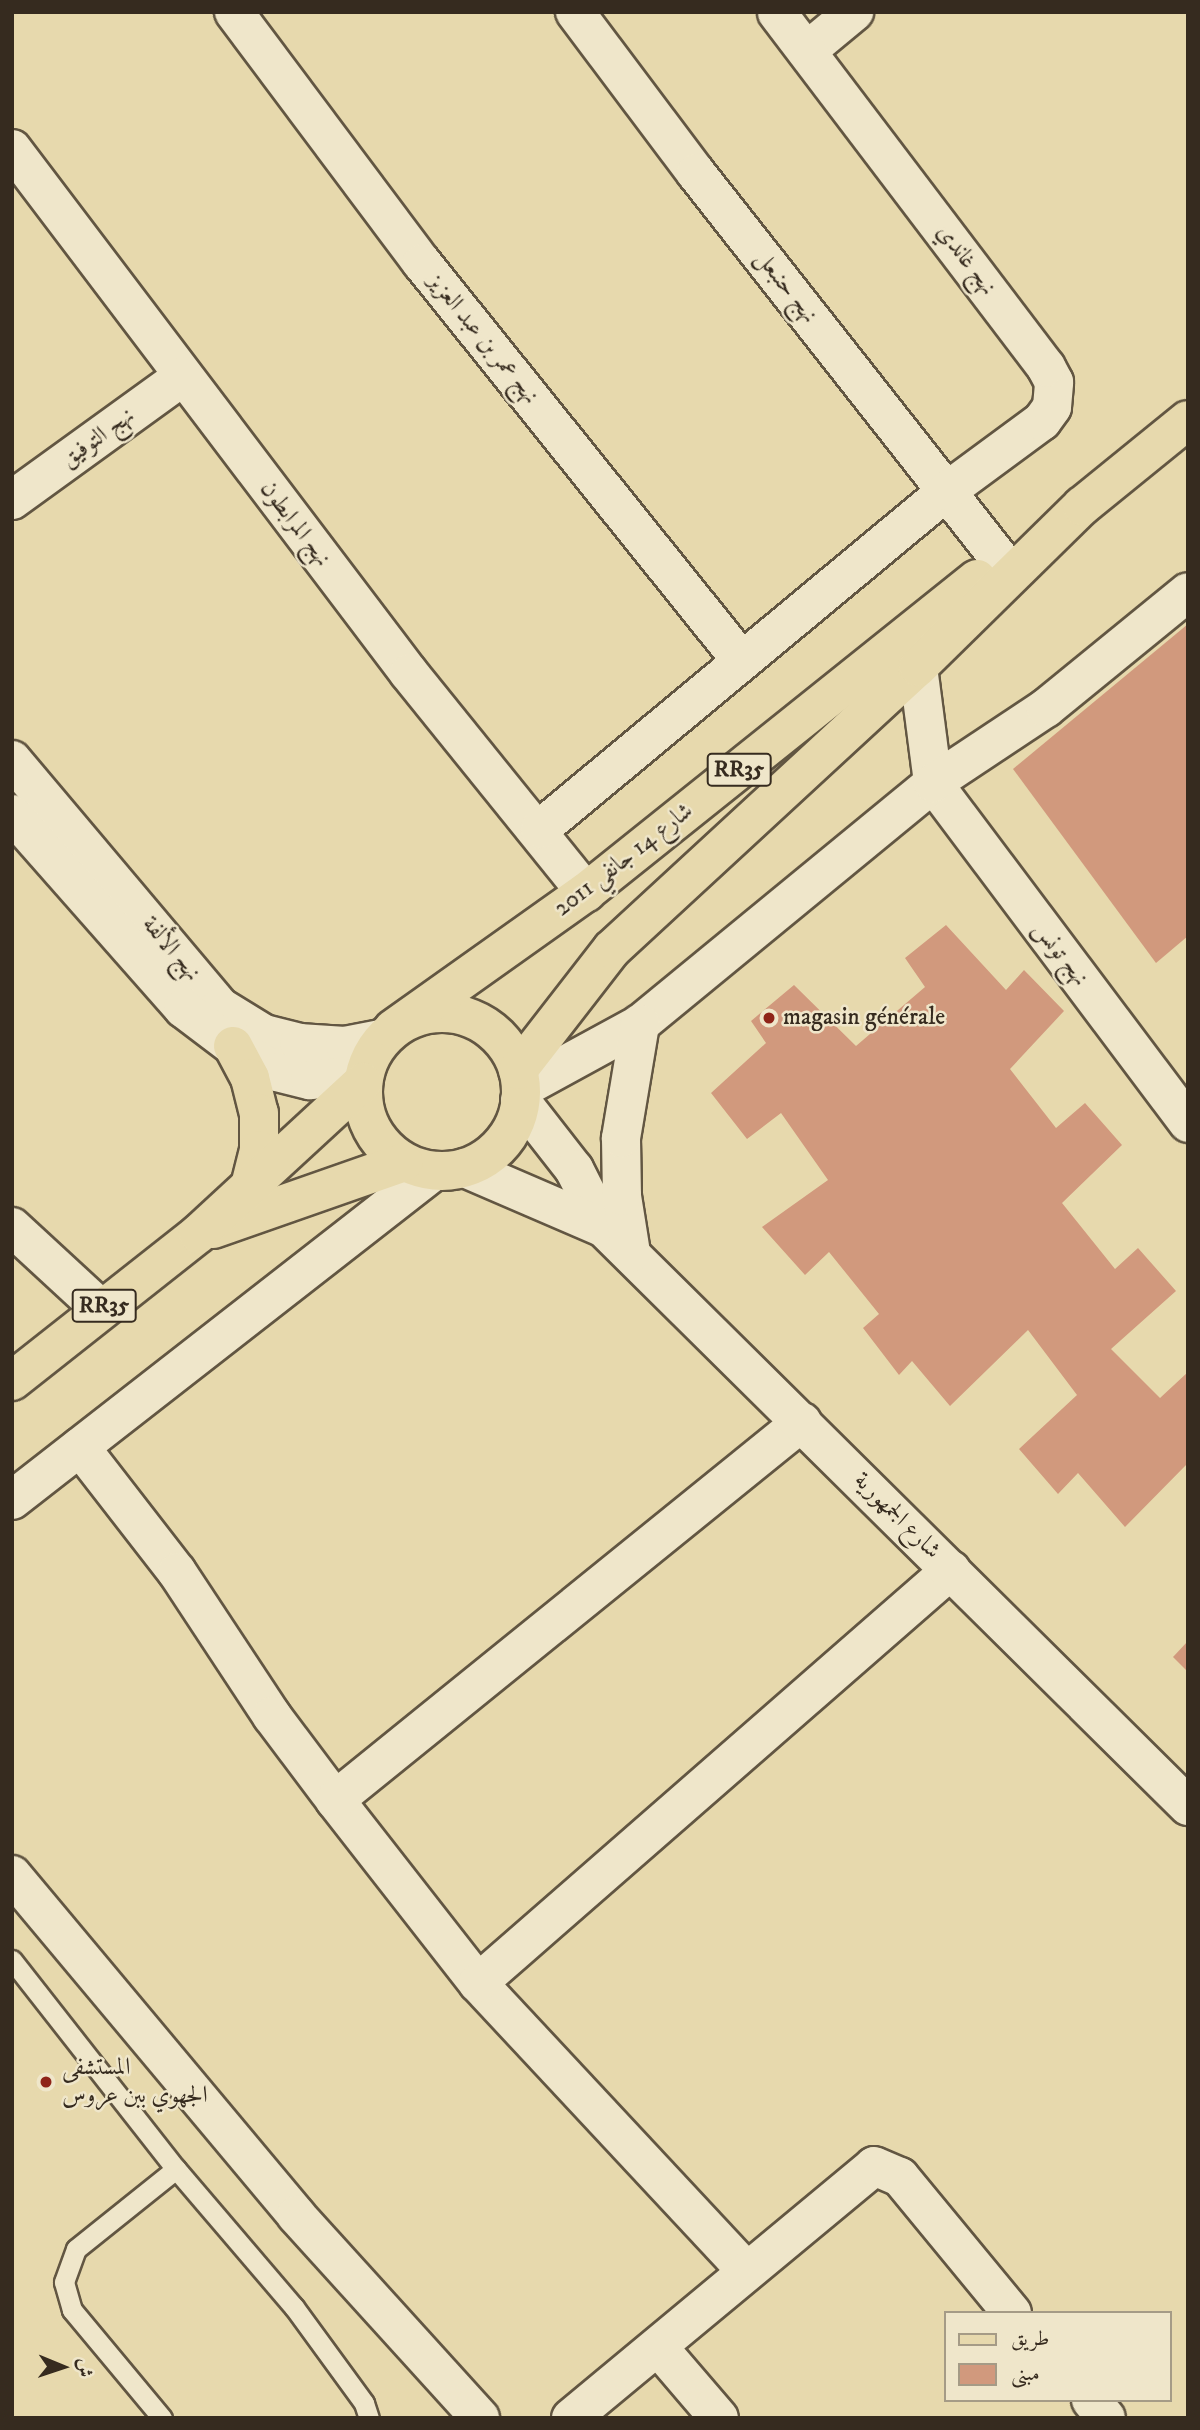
<!DOCTYPE html>
<meta charset="utf-8">
<style>
body{margin:0}
#map{position:relative;width:1200px;height:2430px;overflow:hidden;background:#e7d9ad;font-family:"IM FELL DW Pica",Amiri,serif}
div>[style]{position:absolute}
[style*='--x']{left:calc(var(--x)*1px);top:calc(var(--y)*1px);width:calc(var(--w)*1px);rotate:calc(var(--a)*1deg)}
.building>*{inset:0;background:#d1997d}
.roads{filter:drop-shadow(2px 0 #625642) drop-shadow(-2px 0 #625642) drop-shadow(0 2px #625642) drop-shadow(0 -2px #625642)}
.lane>*{height:19px;margin:-9.5px;padding:0 9.5px;transform-origin:9.5px;border-radius:9.5px;background:#efe6ca}
.street>*{height:38px;margin:-19px;padding:0 19px;transform-origin:19px;border-radius:19px;background:#efe6ca}
.secondary>*{height:38px;margin:-19px;padding:0 19px;transform-origin:19px;border-radius:19px;background:#efe6ca}
.primary>*{height:38px;margin:-19px;padding:0 19px;transform-origin:19px;border-radius:19px;background:#e7d9ad}
.primary>.ring{margin:-19px;padding:0;box-sizing:content-box;background:none;border:38px solid #e7d9ad;border-radius:50%}
.dots>*{width:19px;height:19px;translate:-50% -50%;box-sizing:border-box;border:4px solid #efe6ca;border-radius:50%}
span{translate:-50% -50%;white-space:nowrap;text-align:center;line-height:1.15;-webkit-text-stroke:5px #efe6ca;paint-order:stroke}
.shield-label span{padding:2px 5px;background:#efe6ca;border:2px solid;border-radius:5px;-webkit-text-stroke-width:0}
.shield-label{font-size:23px;color:#362b1f;font-weight:700}
.street-label{font-size:24px;color:#362b1f}
.poi-label{font-size:24px;color:#362b1f}
.left{translate:0 -50%;text-align:left}
.frame{position:absolute;inset:0;border:14px solid #362b1f;pointer-events:none}
.legend{position:absolute;left:944px;top:2311px;width:228px;height:91px;box-sizing:border-box;background:#efe6ca;border:2px solid #a59b86;margin:0;padding:9px 12px;list-style:none;font-size:21px;color:#362b1f}
.legend li{display:flex;align-items:center;gap:14px;height:35px}
.legend b{width:35px;border:2px solid #a59b86}
.north{position:absolute;left:28px;top:2332px;width:70px;height:70px;-webkit-text-stroke:5px #efe6ca;paint-order:stroke;rotate:92deg;font-size:19px;font-weight:700;line-height:28px;text-align:center;color:#362b1f}
.north::after{content:'';display:block;margin:auto;width:24px;height:32px;background:#362b1f;clip-path:polygon(50% 0,100% 100%,50% 72%,0 100%)}
</style>
<div id="map">
<div class="building">
<i style="clip-path:polygon(1188px 624px,1188px 936px,1156px 963px,1013px 769px)"></i>
<i style="clip-path:polygon(946px 925px,1006px 990px,1024px 970px,1064px 1011px,1010px 1069px,1056px 1128px,1085px 1103px,1122px 1145px,1062px 1203px,1115px 1269px,1138px 1248px,1176px 1291px,1111px 1349px,1160px 1398px,1188px 1372px,1188px 1463px,1125px 1527px,1078px 1473px,1058px 1494px,1019px 1449px,1077px 1395px,1028px 1330px,950px 1406px,912px 1361px,899px 1375px,863px 1328px,879px 1314px,829px 1252px,805px 1275px,762px 1227px,828px 1180px,781px 1113px,747px 1139px,711px 1093px,766px 1043px,751px 1021px,794px 985px,856px 1046px,925px 987px,905px 958px)"></i>
<i style="clip-path:polygon(1188px 1641px,1188px 1672px,1173px 1657px)"></i>
</div>
<div class="roads">
<div class="lane">
<i style="--x:12;--y:1960;--w:266;--a:51.9"></i>
<i style="--x:176;--y:2169;--w:182;--a:49.5"></i>
<i style="--x:294;--y:2307;--w:119;--a:53.9"></i>
<i style="--x:364;--y:2403;--w:16;--a:72"></i>
<i style="--x:162;--y:2418;--w:141;--a:-129.8"></i>
<i style="--x:72;--y:2310;--w:29;--a:-106"></i>
<i style="--x:64;--y:2282;--w:35;--a:-70"></i>
<i style="--x:76;--y:2249;--w:128;--a:-38.7"></i>
</div>
<div class="street">
<i style="--x:234;--y:12;--w:314;--a:53.2"></i>
<i style="--x:422;--y:263;--w:509;--a:51.22"></i>
<i style="--x:575;--y:12;--w:201;--a:53.1"></i>
<i style="--x:696;--y:173;--w:493;--a:51.8"></i>
<i style="--x:808;--y:50;--w:60;--a:-39.6"></i>
<i style="--x:12;--y:149;--w:657;--a:52.85"></i>
<i style="--x:409;--y:673;--w:282;--a:51.1"></i>
<i style="--x:12;--y:500;--w:211;--a:-35.9"></i>
<i style="--x:918;--y:667;--w:117;--a:82.6"></i>
<i style="--x:933;--y:783;--w:425;--a:53.1"></i>
<i style="--x:12;--y:760;--w:323;--a:49.9"></i>
<i style="--x:220;--y:1007;--w:52;--a:31.5"></i>
<i style="--x:264;--y:1034;--w:36;--a:14"></i>
<i style="--x:299;--y:1043;--w:46;--a:3.7"></i>
<i style="--x:345;--y:1046;--w:38;--a:-11"></i>
<i style="--x:12;--y:814;--w:259;--a:48.6"></i>
<i style="--x:183;--y:1008;--w:63;--a:37.2"></i>
<i style="--x:233;--y:1046;--w:51;--a:30.6"></i>
<i style="--x:277;--y:1072;--w:34;--a:14"></i>
<i style="--x:310;--y:1080;--w:54;--a:-5.3"></i>
<i style="--x:540;--y:829;--w:529;--a:-39.71"></i>
<i style="--x:947;--y:491;--w:118;--a:-36.4"></i>
<i style="--x:1042;--y:421;--w:17;--a:-54"></i>
<i style="--x:1052;--y:407;--w:25;--a:-85"></i>
<i style="--x:1054;--y:382;--w:17;--a:-118"></i>
<i style="--x:1046;--y:367;--w:445;--a:-127.2"></i>
<i style="--x:521;--y:1089;--w:136;--a:-28.6"></i>
<i style="--x:640;--y:1024;--w:379;--a:-39.4"></i>
<i style="--x:933;--y:783;--w:136;--a:-33.6"></i>
<i style="--x:1046;--y:708;--w:183;--a:-39.2"></i>
<i style="--x:12;--y:1227;--w:121;--a:42.7"></i>
<i style="--x:80;--y:1447;--w:158;--a:52.2"></i>
<i style="--x:177;--y:1572;--w:173;--a:56.6"></i>
<i style="--x:272;--y:1716;--w:105;--a:53.1"></i>
<i style="--x:335;--y:1800;--w:232;--a:52"></i>
<i style="--x:478;--y:1983;--w:391;--a:47"></i>
<i style="--x:12;--y:1500;--w:535;--a:-37.94"></i>
<i style="--x:335;--y:1800;--w:601;--a:-38.99"></i>
<i style="--x:12;--y:1875;--w:443;--a:50.1"></i>
<i style="--x:296;--y:2215;--w:274;--a:47.8"></i>
<i style="--x:478;--y:1983;--w:628;--a:-41.13"></i>
<i style="--x:659;--y:2348;--w:92;--a:49.4"></i>
<i style="--x:1091;--y:2400;--w:23;--a:50"></i>
<i style="--x:571;--y:2418;--w:394;--a:-39.7"></i>
<i style="--x:874;--y:2166;--w:28;--a:23"></i>
<i style="--x:900;--y:2177;--w:176;--a:50.5"></i>
</div>
<div class="secondary">
<i style="--x:520;--y:1100;--w:88;--a:52"></i>
<i style="--x:574;--y:1169;--w:66;--a:63"></i>
<i style="--x:604;--y:1228;--w:822;--a:44.7"></i>
<i style="--x:465;--y:1168;--w:151;--a:23.3"></i>
<i style="--x:631;--y:1253;--w:58;--a:-99"></i>
<i style="--x:622;--y:1196;--w:58;--a:-91"></i>
<i style="--x:621;--y:1138;--w:116;--a:-80.5"></i>
</div>
<div class="primary">
<i class="ring" style="left:363px;top:1013px;width:120px;height:120px"></i>
<i style="--x:393;--y:1029;--w:237;--a:-35.4"></i>
<i style="--x:586;--y:892;--w:501;--a:-38.68"></i>
<i style="--x:233;--y:1046;--w:36;--a:62"></i>
<i style="--x:250;--y:1078;--w:36;--a:76"></i>
<i style="--x:259;--y:1113;--w:37;--a:90"></i>
<i style="--x:259;--y:1150;--w:37;--a:104"></i>
<i style="--x:518;--y:1070;--w:153;--a:-52.2"></i>
<i style="--x:612;--y:949;--w:416;--a:-42.7"></i>
<i style="--x:918;--y:667;--w:230;--a:-44.5"></i>
<i style="--x:1082;--y:506;--w:136;--a:-39.1"></i>
<i style="--x:213;--y:1229;--w:202;--a:-19.3"></i>
<i style="--x:12;--y:1381;--w:237;--a:-38.3"></i>
<i style="--x:198;--y:1234;--w:224;--a:-42.7"></i>
</div>
</div>
<div class="dots">
<i style="left:769px;top:1018px;background:#8f2418"></i>
<i style="left:46px;top:2082px;background:#8f2418"></i>
</div>
<div class="shield-label">
<span style="left:739px;top:770px">RR35</span>
<span style="left:104px;top:1306px">RR35</span>
</div>
<div class="street-label">
<span style="left:966px;top:260px;rotate:53deg">نهج غاندي</span>
<span style="left:786px;top:287px;rotate:52deg">نهج حنبعل</span>
<span style="left:483px;top:339px;rotate:51deg">نهج عمر بن عبد العزيز</span>
<span style="left:98px;top:438px;rotate:-36deg">نهج التوفيق</span>
<span style="left:295px;top:524px;rotate:53deg">نهج المرابطون</span>
<span style="left:624px;top:860px;rotate:-38deg">شارع 14 جانفي 2011</span>
<span style="left:171px;top:949px;rotate:50deg">نهج الألفة</span>
<span style="left:1060px;top:954px;rotate:52deg">نهج تونس</span>
<span style="left:897px;top:1516px;rotate:45deg">شارع الجمهورية</span>
</div>
<div class="poi-label">
<span class="left" style="left:783px;top:1018px">magasin générale</span>
<span class="left" style="left:62px;top:2082px">المستشفى<br>الجهوي ببن عروس</span>
</div>
<div class="frame"></div>
<ul class="legend">
<li><b style="height:9px;background:#e7d9ad"></b>طريق</li>
<li><b style="height:19px;background:#d1997d"></b>مبنى</li>
</ul>
<div class="north">ش</div>
</div>
